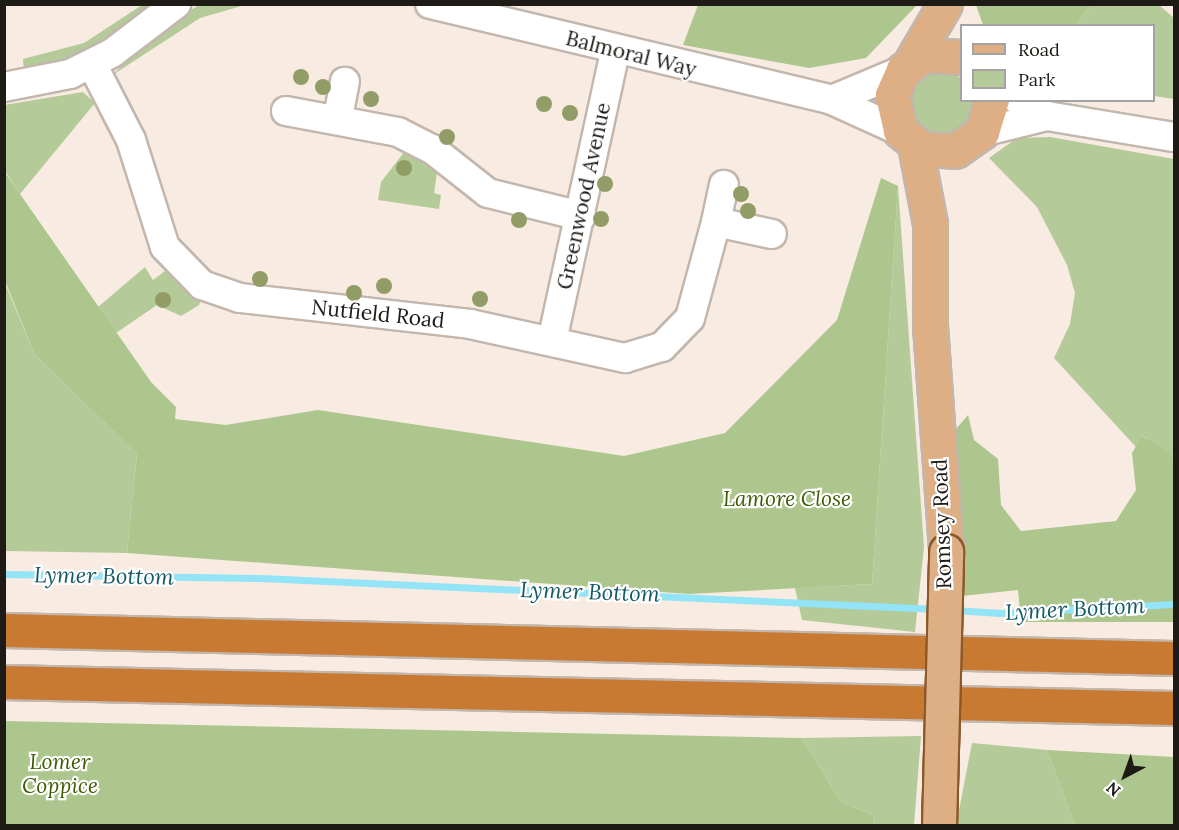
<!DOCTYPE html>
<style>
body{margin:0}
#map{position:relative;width:1179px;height:830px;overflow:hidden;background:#f8ebe1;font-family:Lora,serif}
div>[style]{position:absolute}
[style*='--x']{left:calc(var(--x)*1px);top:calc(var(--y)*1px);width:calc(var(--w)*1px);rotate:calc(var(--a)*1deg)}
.green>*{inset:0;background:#b4ca99}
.forest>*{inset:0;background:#acc68d}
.stream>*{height:7px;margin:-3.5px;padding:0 3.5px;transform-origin:3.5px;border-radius:3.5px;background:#93e4f6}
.roads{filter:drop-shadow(2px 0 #c3b7ad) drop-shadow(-2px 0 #c3b7ad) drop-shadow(0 2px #c3b7ad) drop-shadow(0 -2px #c3b7ad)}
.minor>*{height:28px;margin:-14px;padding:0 14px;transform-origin:14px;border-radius:14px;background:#fff}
.major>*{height:33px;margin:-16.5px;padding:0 16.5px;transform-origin:16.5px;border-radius:16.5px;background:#deaf85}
.highway>*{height:33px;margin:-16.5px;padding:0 16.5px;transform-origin:16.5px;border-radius:16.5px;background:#c87a33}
.bridges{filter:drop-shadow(2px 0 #8c5829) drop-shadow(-2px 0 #8c5829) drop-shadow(0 2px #8c5829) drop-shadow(0 -2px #8c5829)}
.major-bridge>*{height:33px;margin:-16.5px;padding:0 16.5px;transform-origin:16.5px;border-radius:16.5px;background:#deaf85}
.trees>*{width:16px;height:16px;margin:-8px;border-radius:50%;background:#929c66}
span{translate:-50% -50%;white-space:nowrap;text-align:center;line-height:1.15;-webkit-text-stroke:4.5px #fff;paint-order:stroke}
.street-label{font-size:21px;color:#1e1a16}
.park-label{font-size:21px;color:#3e5b01;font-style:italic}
.water-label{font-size:22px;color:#165a67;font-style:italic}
.frame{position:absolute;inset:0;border:6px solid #1e1a16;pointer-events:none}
.legend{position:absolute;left:960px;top:24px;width:195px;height:78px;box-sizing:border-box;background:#fff;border:2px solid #a5a3a2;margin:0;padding:8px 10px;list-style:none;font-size:18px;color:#1e1a16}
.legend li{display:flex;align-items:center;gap:12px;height:30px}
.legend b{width:30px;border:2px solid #a5a3a2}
.north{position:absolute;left:1095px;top:746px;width:60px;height:60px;-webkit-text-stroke:4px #fff;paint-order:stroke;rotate:221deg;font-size:16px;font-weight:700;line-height:24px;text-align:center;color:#1e1a16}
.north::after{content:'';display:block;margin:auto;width:21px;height:27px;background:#1e1a16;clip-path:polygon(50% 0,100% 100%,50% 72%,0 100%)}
</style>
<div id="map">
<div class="green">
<i style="clip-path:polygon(142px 5px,154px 5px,116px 36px,62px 64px,24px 72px,23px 59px,84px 43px)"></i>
<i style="clip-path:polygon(199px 5px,245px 5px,200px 18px,111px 76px,164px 27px)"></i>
<i style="clip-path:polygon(1091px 5px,1159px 5px,1174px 18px,1174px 99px,1154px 96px,1154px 26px,1075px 26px)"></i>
<i style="clip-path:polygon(951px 71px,961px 78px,962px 100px,973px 101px,970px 117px,954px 132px,928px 133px,912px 119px,908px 100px,915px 81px,928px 72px)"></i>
<i style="clip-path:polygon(83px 92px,95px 103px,20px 194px,5px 171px,4px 105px)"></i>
<i style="clip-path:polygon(1050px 137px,1174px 159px,1174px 460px,1143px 436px,1136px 447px,1054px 358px,1070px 324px,1075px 293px,1067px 265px,1037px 207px,989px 158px,1017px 138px)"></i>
<i style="clip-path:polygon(405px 151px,437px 173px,434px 193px,441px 195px,439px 209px,378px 200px,381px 182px)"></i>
<i style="clip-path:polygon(898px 186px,924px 547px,915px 632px,802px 620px,795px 588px,872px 584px)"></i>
<i style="clip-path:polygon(145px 267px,153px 280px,165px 271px,201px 299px,199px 305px,181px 316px,157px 305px,116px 333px,98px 307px)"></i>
<i style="clip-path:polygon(4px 281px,35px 355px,137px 454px,127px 553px,5px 551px)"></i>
<i style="clip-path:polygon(921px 736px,914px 825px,874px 825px,873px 815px,841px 802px,801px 738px)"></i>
<i style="clip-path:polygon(972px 743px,1047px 750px,1075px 825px,956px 826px)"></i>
</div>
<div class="forest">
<i style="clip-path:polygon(698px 5px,698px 4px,917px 5px,866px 58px,809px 68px,683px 45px)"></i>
<i style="clip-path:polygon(1032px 5px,1032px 4px,1091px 5px,1075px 26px,983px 25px,976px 5px)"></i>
<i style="clip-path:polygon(4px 171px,151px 382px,176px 407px,175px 419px,226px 425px,318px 410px,624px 456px,725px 433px,837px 320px,881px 178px,898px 186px,872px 584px,689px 594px,127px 553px,137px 454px,35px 355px,5px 281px)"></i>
<i style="clip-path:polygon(968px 415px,974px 440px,998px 459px,1001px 505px,1021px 531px,1116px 521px,1136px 490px,1132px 453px,1142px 436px,1167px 451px,1174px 460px,1174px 622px,1021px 622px,1018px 590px,962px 596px,956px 429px)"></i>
<i style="clip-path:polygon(5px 721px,801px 738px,841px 802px,873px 815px,874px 825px,5px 825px)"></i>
<i style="clip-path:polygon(1047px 750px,1174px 757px,1174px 825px,1075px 825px)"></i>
</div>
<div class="stream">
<i style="--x:4;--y:574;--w:257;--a:0.9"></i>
<i style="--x:261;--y:578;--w:677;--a:2.63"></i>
<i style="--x:954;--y:610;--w:46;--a:3.7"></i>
<i style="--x:1000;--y:613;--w:174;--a:-3"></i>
</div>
<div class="roads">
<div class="minor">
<i style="--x:430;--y:4;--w:413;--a:13.4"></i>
<i style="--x:832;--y:100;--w:75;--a:24.5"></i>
<i style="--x:92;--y:64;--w:85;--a:62.8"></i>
<i style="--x:131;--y:140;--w:112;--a:72.4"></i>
<i style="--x:165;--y:247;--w:53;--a:45.8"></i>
<i style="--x:202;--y:285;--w:40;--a:18.9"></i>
<i style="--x:240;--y:298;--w:231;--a:6.4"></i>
<i style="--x:470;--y:324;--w:159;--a:12.4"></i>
<i style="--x:625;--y:358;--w:39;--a:-17"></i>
<i style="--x:662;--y:347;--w:40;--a:-46"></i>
<i style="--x:690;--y:318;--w:99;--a:-74.8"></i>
<i style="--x:716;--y:222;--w:57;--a:12.1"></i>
<i style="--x:4;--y:87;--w:67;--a:-11.1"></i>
<i style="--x:70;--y:74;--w:47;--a:-26.6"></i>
<i style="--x:112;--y:53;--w:81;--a:-37.4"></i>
<i style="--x:832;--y:100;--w:77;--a:-22.9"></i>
<i style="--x:1018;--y:100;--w:33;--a:29"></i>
<i style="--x:1047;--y:116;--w:129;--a:9.4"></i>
<i style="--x:286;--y:111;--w:114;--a:10.6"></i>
<i style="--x:398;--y:132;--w:38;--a:27"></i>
<i style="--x:432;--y:149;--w:71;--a:38.2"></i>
<i style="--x:488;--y:193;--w:96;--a:13.9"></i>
<i style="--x:338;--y:117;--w:36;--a:-79"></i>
<i style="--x:982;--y:132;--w:67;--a:-13.8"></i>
<i style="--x:716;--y:222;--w:38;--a:-78"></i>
<i style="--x:552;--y:341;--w:297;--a:-77.7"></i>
</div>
<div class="major">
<i style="--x:962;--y:57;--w:37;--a:-177"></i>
<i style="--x:925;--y:55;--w:27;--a:146"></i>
<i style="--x:903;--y:70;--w:27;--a:114"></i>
<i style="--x:892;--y:95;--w:37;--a:77"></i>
<i style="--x:900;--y:131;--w:28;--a:39"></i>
<i style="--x:922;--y:149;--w:33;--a:3"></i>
<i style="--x:955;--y:151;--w:33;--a:-35"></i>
<i style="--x:982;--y:132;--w:34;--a:-73"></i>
<i style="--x:911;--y:62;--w:67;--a:-59.6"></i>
<i style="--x:915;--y:145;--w:80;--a:79.2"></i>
<i style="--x:930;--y:224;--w:102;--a:90"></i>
<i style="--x:930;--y:326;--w:226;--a:85.9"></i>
</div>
<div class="highway">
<i style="--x:4;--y:630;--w:1170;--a:1.37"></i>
<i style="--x:4;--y:682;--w:1170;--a:1.27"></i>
</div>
</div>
<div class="bridges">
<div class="major-bridge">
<i style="--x:939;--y:826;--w:275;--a:-88.5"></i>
</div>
</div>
<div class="trees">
<i style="left:301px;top:77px"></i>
<i style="left:323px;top:87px"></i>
<i style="left:371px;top:99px"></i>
<i style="left:544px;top:104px"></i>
<i style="left:570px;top:113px"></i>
<i style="left:447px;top:137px"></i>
<i style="left:404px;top:168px"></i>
<i style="left:605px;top:184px"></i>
<i style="left:741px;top:194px"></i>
<i style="left:748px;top:211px"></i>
<i style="left:601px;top:219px"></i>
<i style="left:519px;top:220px"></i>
<i style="left:260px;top:279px"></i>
<i style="left:384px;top:286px"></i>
<i style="left:354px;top:293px"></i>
<i style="left:480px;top:299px"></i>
<i style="left:163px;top:300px"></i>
</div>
<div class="street-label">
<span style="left:631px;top:54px;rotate:14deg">Balmoral Way</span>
<span style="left:584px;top:196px;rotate:-78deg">Greenwood Avenue</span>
<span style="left:378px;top:314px;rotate:6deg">Nutfield Road</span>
<span style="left:942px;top:524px;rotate:-92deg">Romsey Road</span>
</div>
<div class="park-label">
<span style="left:787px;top:499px">Lamore Close</span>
<span style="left:60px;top:774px">Lomer<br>Coppice</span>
</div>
<div class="water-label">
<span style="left:104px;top:576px;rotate:1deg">Lymer Bottom</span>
<span style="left:590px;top:592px;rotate:2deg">Lymer Bottom</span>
<span style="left:1075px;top:609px;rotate:-3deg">Lymer Bottom</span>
</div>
<div class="frame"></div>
<ul class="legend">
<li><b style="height:8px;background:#deaf85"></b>Road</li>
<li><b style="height:16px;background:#b4ca99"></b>Park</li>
</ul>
<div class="north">N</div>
</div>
